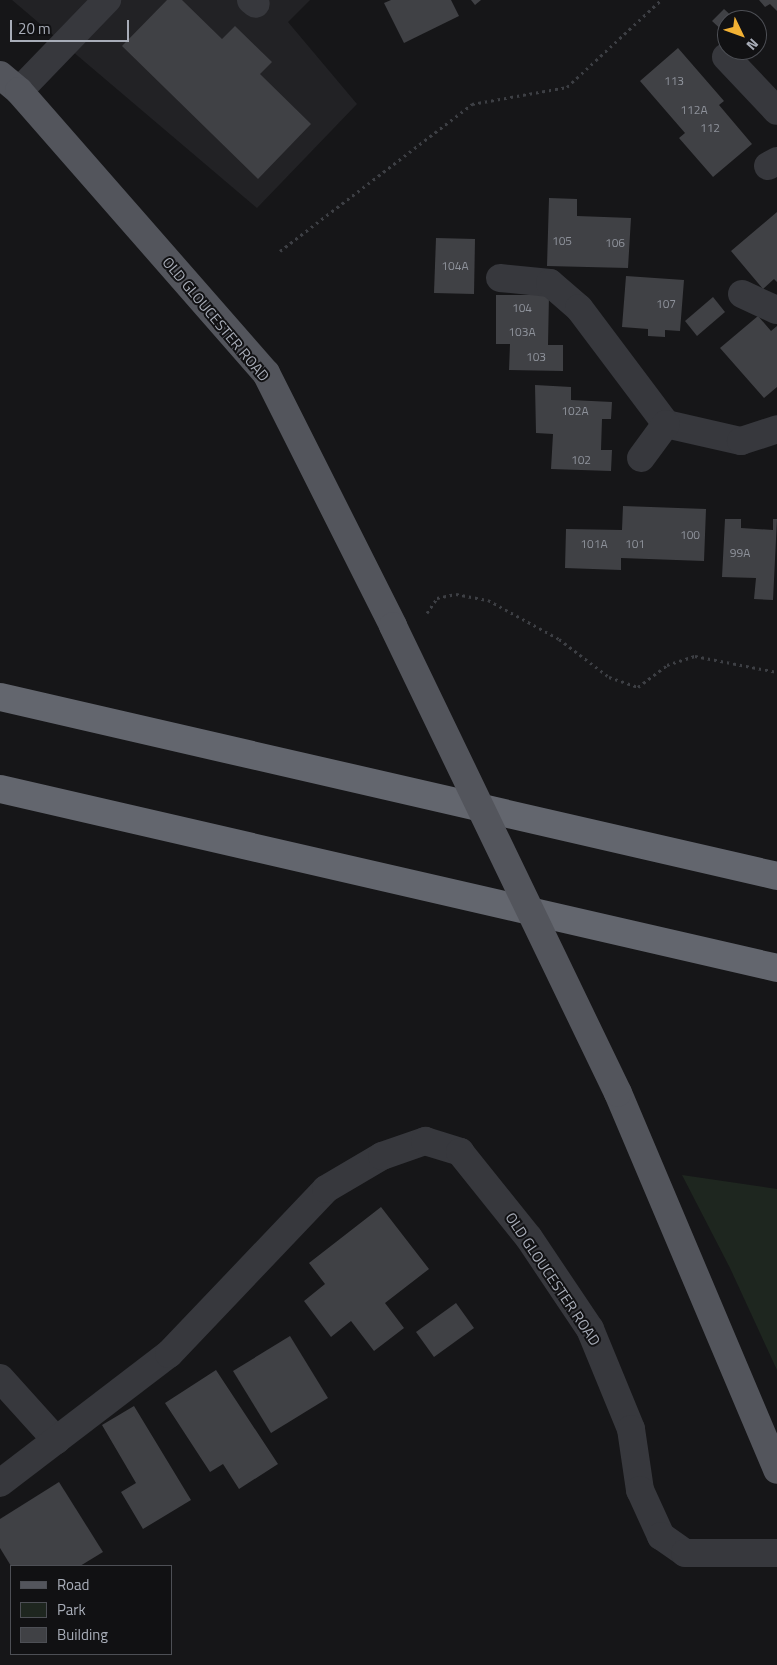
<!DOCTYPE html>
<style>
body{margin:0}
#map{position:relative;width:777px;height:1665px;overflow:hidden;background:#161618;font-family:"Titillium Web",sans-serif}
div>[style]{position:absolute}
[style*='--x']{left:calc(var(--x)*1px);top:calc(var(--y)*1px);width:calc(var(--w)*1px);rotate:calc(var(--a)*1deg)}
.built>*{inset:0;background:#222225}
.green>*{inset:0;background:#1e261f}
.building>*{inset:0;background:#404145}
.path>*{height:3px;margin-top:-1.5px;transform-origin:0;background:repeating-linear-gradient(90deg,#3d3f44 0 2.5px,transparent 0 6.5px)}
.minor>*{height:28px;margin:-14px;padding:0 14px;transform-origin:14px;border-radius:14px;background:#37383d}
.major>*{height:28px;margin:-14px;padding:0 14px;transform-origin:14px;border-radius:14px;background:#53555c}
.highway>*{height:28px;margin:-14px;padding:0 14px;transform-origin:14px;border-radius:14px;background:#63666e}
.major-bridge>*{height:28px;margin:-14px;padding:0 14px;transform-origin:14px;border-radius:14px;background:#53555c}
span{translate:-50% -50%;white-space:nowrap;text-align:center;line-height:1.15;-webkit-text-stroke:4px #111113;paint-order:stroke}
.number-label{font-size:12px;color:#8e929b}
.number-label span{-webkit-text-stroke-width:0}
.street-label{font-size:15px;color:#a8adb8}
.legend{position:absolute;left:10px;top:1565px;width:162px;height:90px;box-sizing:border-box;background:#111113;border:1px solid #4d4f55;margin:0;padding:6px 9px;list-style:none;font-size:15px;color:#a8adb8}
.legend li{display:flex;align-items:center;gap:10px;height:25px}
.legend b{width:25px;border:1px solid #4d4f55}
.north{position:absolute;left:717px;top:10px;width:50px;height:50px;box-sizing:border-box;background:#111113;border:1px solid #4d4f55;border-radius:50%;rotate:132deg;font-size:14px;font-weight:700;line-height:20px;text-align:center;color:#a8adb8}
.north::after{content:'';display:block;margin:auto;width:18px;height:22px;background:#f2b134;clip-path:polygon(50% 0,100% 100%,50% 72%,0 100%)}
.scale{position:absolute;left:10px;top:20px;width:119px;height:22px;box-sizing:border-box;border:2px solid #a8adb8;border-top:0;padding-left:6px;font-size:15px;line-height:18px;white-space:nowrap;color:#a8adb8;-webkit-text-stroke:4px #111113;paint-order:stroke}
</style>
<div id="map">
<div class="built">
<i style="clip-path:polygon(12px 0,310px 0,288px 22px,357px 104px,257px 208px)"></i>
</div>
<div class="green">
<i style="clip-path:polygon(682px 1175px,777px 1189px,777px 1370px,730px 1268px)"></i>
</div>
<div class="building">
<i style="clip-path:polygon(167px 0,182px 0,222px 39px,235px 26px,272px 62px,260px 74px,311px 124px,258px 179px,122px 46px)"></i>
<i style="clip-path:polygon(391px 0,451px 0,459px 16px,404px 43px,384px 3px)"></i>
<i style="clip-path:polygon(471px 0,481px 0,475px 5px)"></i>
<i style="clip-path:polygon(759px 0,777px 0,777px 11px,770px 4px,765px 7px)"></i>
<i style="clip-path:polygon(724px 9px,736px 20px,727px 20px,727px 35px,712px 21px)"></i>
<i style="clip-path:polygon(678px 48px,724px 101px,719px 105px,752px 144px,713px 177px,679px 138px,685px 133px,640px 81px)"></i>
<i style="clip-path:polygon(549px 198px,577px 199px,577px 216px,631px 218px,628px 268px,547px 266px)"></i>
<i style="clip-path:polygon(777px 212px,777px 282px,774px 279px,763px 289px,731px 251px)"></i>
<i style="clip-path:polygon(436px 238px,475px 239px,474px 294px,434px 293px)"></i>
<i style="clip-path:polygon(626px 276px,684px 280px,680px 331px,665px 330px,665px 337px,648px 336px,648px 329px,622px 327px)"></i>
<i style="clip-path:polygon(496px 295px,549px 295px,548px 345px,563px 345px,563px 371px,509px 370px,510px 344px,496px 344px)"></i>
<i style="clip-path:polygon(713px 297px,725px 312px,697px 336px,685px 321px)"></i>
<i style="clip-path:polygon(758px 316px,771px 331px,777px 326px,777px 387px,764px 398px,720px 348px)"></i>
<i style="clip-path:polygon(535px 385px,571px 387px,571px 400px,612px 402px,611px 419px,602px 419px,601px 450px,612px 450px,611px 471px,551px 469px,553px 434px,536px 433px)"></i>
<i style="clip-path:polygon(623px 506px,706px 509px,704px 561px,621px 558px,621px 570px,565px 568px,566px 529px,622px 530px)"></i>
<i style="clip-path:polygon(725px 519px,741px 519px,741px 528px,773px 530px,773px 519px,777px 519px,773px 600px,754px 599px,756px 578px,722px 577px)"></i>
<i style="clip-path:polygon(381px 1207px,429px 1269px,385px 1303px,404px 1328px,374px 1351px,351px 1321px,331px 1337px,304px 1301px,325px 1284px,309px 1263px)"></i>
<i style="clip-path:polygon(456px 1303px,474px 1328px,434px 1357px,416px 1332px)"></i>
<i style="clip-path:polygon(290px 1336px,328px 1398px,271px 1433px,233px 1371px)"></i>
<i style="clip-path:polygon(216px 1370px,278px 1464px,239px 1489px,223px 1464px,210px 1472px,165px 1403px)"></i>
<i style="clip-path:polygon(134px 1406px,191px 1500px,143px 1529px,121px 1492px,136px 1483px,102px 1425px)"></i>
<i style="clip-path:polygon(59px 1482px,103px 1552px,80px 1566px,11px 1566px,0 1548px,0 1519px)"></i>
</div>
<div class="path">
<i style="--x:280;--y:251;--w:242;--a:-37.4"></i>
<i style="--x:472;--y:104;--w:97;--a:-10.1"></i>
<i style="--x:567;--y:87;--w:128;--a:-42.8"></i>
<i style="--x:427;--y:613;--w:18;--a:-56"></i>
<i style="--x:437;--y:598;--w:19;--a:-12"></i>
<i style="--x:456;--y:594;--w:33;--a:11"></i>
<i style="--x:488;--y:600;--w:81;--a:28.8"></i>
<i style="--x:559;--y:639;--w:63;--a:37.2"></i>
<i style="--x:609;--y:677;--w:31;--a:19"></i>
<i style="--x:638;--y:687;--w:36;--a:-37"></i>
<i style="--x:667;--y:665;--w:29;--a:-18"></i>
<i style="--x:695;--y:656;--w:84;--a:11"></i>
</div>
<div class="minor">
<i style="--x:251;--y:0;--w:6;--a:39"></i>
<i style="--x:726;--y:57;--w:74;--a:46.6"></i>
<i style="--x:19;--y:91;--w:127;--a:-46"></i>
<i style="--x:768;--y:166;--w:10;--a:-29"></i>
<i style="--x:500;--y:278;--w:50;--a:5.7"></i>
<i style="--x:550;--y:283;--w:38;--a:41"></i>
<i style="--x:579;--y:308;--w:145;--a:53.1"></i>
<i style="--x:666;--y:424;--w:77;--a:12.8"></i>
<i style="--x:741;--y:441;--w:38;--a:-18"></i>
<i style="--x:742;--y:294;--w:38;--a:25"></i>
<i style="--x:641;--y:458;--w:42;--a:-53.7"></i>
<i style="--x:0;--y:1378;--w:84;--a:47.9"></i>
<i style="--x:0;--y:1483;--w:213;--a:-37.4"></i>
<i style="--x:169;--y:1354;--w:228;--a:-46.4"></i>
<i style="--x:326;--y:1189;--w:65;--a:-30.5"></i>
<i style="--x:382;--y:1156;--w:46;--a:-19.2"></i>
<i style="--x:425;--y:1141;--w:37;--a:17"></i>
<i style="--x:460;--y:1152;--w:110;--a:51.3"></i>
<i style="--x:529;--y:1238;--w:110;--a:56.2"></i>
<i style="--x:590;--y:1329;--w:108;--a:67.7"></i>
<i style="--x:631;--y:1429;--w:62;--a:81.6"></i>
<i style="--x:640;--y:1490;--w:51;--a:65.5"></i>
<i style="--x:661;--y:1536;--w:29;--a:35"></i>
<i style="--x:685;--y:1553;--w:92;--a:0"></i>
</div>
<div class="major">
<i style="--x:0;--y:75;--w:25;--a:40"></i>
<i style="--x:19;--y:91;--w:375;--a:48.8"></i>
<i style="--x:266;--y:373;--w:283;--a:63.3"></i>
<i style="--x:618;--y:1093;--w:409;--a:67.1"></i>
</div>
<div class="highway">
<i style="--x:0;--y:697;--w:797;--a:12.97"></i>
<i style="--x:0;--y:789;--w:797;--a:12.97"></i>
</div>
<div class="major-bridge">
<i style="--x:393;--y:626;--w:518;--a:64.28"></i>
</div>
<div class="number-label">
<span style="left:674px;top:81px">113</span>
<span style="left:694px;top:110px">112A</span>
<span style="left:710px;top:128px">112</span>
<span style="left:562px;top:241px">105</span>
<span style="left:615px;top:243px">106</span>
<span style="left:455px;top:266px">104A</span>
<span style="left:666px;top:304px">107</span>
<span style="left:522px;top:308px">104</span>
<span style="left:522px;top:332px">103A</span>
<span style="left:536px;top:357px">103</span>
<span style="left:575px;top:411px">102A</span>
<span style="left:581px;top:460px">102</span>
<span style="left:690px;top:535px">100</span>
<span style="left:594px;top:544px">101A</span>
<span style="left:635px;top:544px">101</span>
<span style="left:740px;top:553px">99A</span>
</div>
<div class="street-label">
<span style="left:216px;top:319px;rotate:50deg">OLD GLOUCESTER ROAD</span>
<span style="left:553px;top:1279px;rotate:56deg">OLD GLOUCESTER ROAD</span>
</div>
<ul class="legend">
<li><b style="height:6px;background:#53555c"></b>Road</li>
<li><b style="height:14px;background:#1e261f"></b>Park</li>
<li><b style="height:14px;background:#404145"></b>Building</li>
</ul>
<div class="north">N</div>
<div class="scale">20 m</div>
</div>
